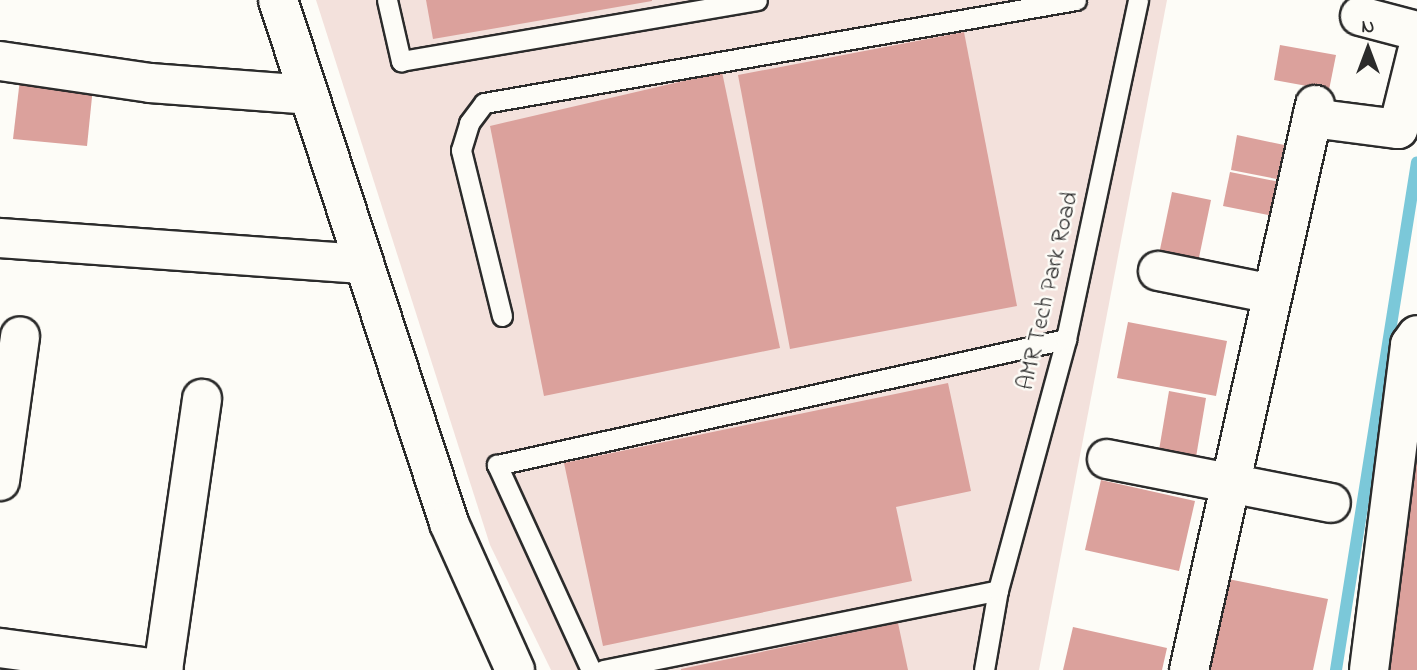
<!DOCTYPE html>
<html>
<head>
<meta charset="utf-8">
<style>
  body { margin:0 }
  #map { position:relative; width:1417px; height:670px; overflow:hidden; background:#fdfcf7; font-family:"Indie Flower",sans-serif }
  div>[style] { position:absolute }
  .built>* { inset:0; background:#f3e1dc }
  .stream>* { height:12px; margin:-6px; padding:0 6px; transform-origin:6px; border-radius:6px; background:#7bc8d9 }
  .building>* { inset:0; background:#dba19c }
  .roads { filter:drop-shadow(2px 0 #2b2b2b) drop-shadow(-2px 0 #2b2b2b) drop-shadow(0 2px #2b2b2b) drop-shadow(0 -2px #2b2b2b) }
  .lane>* { height:19px; margin:-9.5px; padding:0 9.5px; transform-origin:9.5px; border-radius:9.5px; background:#fdfcf7 }
  .street>* { height:38px; margin:-19px; padding:0 19px; transform-origin:19px; border-radius:19px; background:#fdfcf7 }
  .secondary>* { height:38px; margin:-19px; padding:0 19px; transform-origin:19px; border-radius:19px; background:#fdfcf7 }
  span { translate:-50% -50%; white-space:nowrap; text-align:center; line-height:1.15; -webkit-text-stroke:5px #fdfcf7; paint-order:stroke }
  .street-label { font-size:24px; color:#2b2b2b }
  .north { position:absolute; left:1333px; top:14px; width:70px; height:70px; -webkit-text-stroke:5px #fdfcf7; paint-order:stroke; rotate:0deg; font-size:19px; font-weight:700; line-height:28px; text-align:center; color:#2b2b2b }
  .north::after { content:''; display:block; margin:auto; width:24px; height:32px; background:#2b2b2b; clip-path:polygon(50% 0,100% 100%,50% 72%,0 100%) }
</style>
</head>
<body>
<div id="map">
  <div class="built">
    <i style="clip-path:polygon(316px 0,1167px 0,1039px 670px,551px 670px,490px 545px)"></i>
  </div>
  <div class="stream">
    <i style="left:1336px;top:670px;width:514px;rotate:-80.94deg"></i>
  </div>
  <div class="building">
    <i style="clip-path:polygon(426px 0,652px 0,652px 1px,433px 39px)"></i>
    <i style="clip-path:polygon(964px 32px,1017px 306px,790px 349px,738px 75px)"></i>
    <i style="clip-path:polygon(1280px 45px,1336px 55px,1329px 90px,1274px 80px)"></i>
    <i style="clip-path:polygon(722px 72px,780px 348px,544px 396px,490px 126px)"></i>
    <i style="clip-path:polygon(20px 79px,93px 87px,87px 146px,13px 139px)"></i>
    <i style="clip-path:polygon(1237px 135px,1289px 146px,1282px 180px,1231px 170px)"></i>
    <i style="clip-path:polygon(1230px 172px,1280px 182px,1273px 216px,1223px 206px)"></i>
    <i style="clip-path:polygon(1172px 192px,1211px 200px,1197px 267px,1158px 259px)"></i>
    <i style="clip-path:polygon(1128px 322px,1227px 341px,1216px 396px,1117px 378px)"></i>
    <i style="clip-path:polygon(948px 383px,971px 491px,896px 507px,912px 581px,603px 646px,564px 463px)"></i>
    <i style="clip-path:polygon(1417px 385px,1417px 670px,1381px 670px)"></i>
    <i style="clip-path:polygon(1169px 391px,1206px 398px,1195px 463px,1158px 456px)"></i>
    <i style="clip-path:polygon(1101px 480px,1195px 501px,1179px 571px,1085px 550px)"></i>
    <i style="clip-path:polygon(1223px 578px,1328px 599px,1313px 670px,1204px 670px)"></i>
    <i style="clip-path:polygon(898px 623px,908px 670px,681px 670px,681px 669px)"></i>
    <i style="clip-path:polygon(1073px 627px,1167px 648px,1162px 670px,1063px 670px)"></i>
  </div>
  <div class="roads">
    <div class="lane">
      <i style="left:387px;top:0;width:63px;rotate:77.1deg"></i>
      <i style="left:401px;top:61px;width:361px;rotate:-9.7deg"></i>
      <i style="left:502px;top:316px;width:171px;rotate:-103.9deg"></i>
      <i style="left:461px;top:150px;width:28px;rotate:-73deg"></i>
      <i style="left:469px;top:123px;width:25px;rotate:-53deg"></i>
      <i style="left:484px;top:103px;width:601px;rotate:-9.87deg"></i>
      <i style="left:591px;top:670px;width:226px;rotate:-114.6deg"></i>
      <i style="left:497px;top:465px;width:583px;rotate:-12.49deg"></i>
      <i style="left:603px;top:670px;width:403px;rotate:-11.4deg"></i>
      <i style="left:984px;top:670px;width:81px;rotate:-80.1deg"></i>
      <i style="left:998px;top:590px;width:260px;rotate:-74.8deg"></i>
      <i style="left:1066px;top:339px;width:347px;rotate:-78deg"></i>
    </div>
    <div class="street">
      <i style="left:1360px;top:16px;width:59px;rotate:14.7deg"></i>
      <i style="left:0;top:61px;width:152px;rotate:8.3deg"></i>
      <i style="left:150px;top:83px;width:159px;rotate:4.3deg"></i>
      <i style="left:1312px;top:118px;width:87px;rotate:7.3deg"></i>
      <i style="left:1398px;top:129px;width:79px;rotate:-76.1deg"></i>
      <i style="left:0;top:238px;width:365px;rotate:4.1deg"></i>
      <i style="left:1158px;top:271px;width:116px;rotate:11.4deg"></i>
      <i style="left:1107px;top:459px;width:228px;rotate:11.1deg"></i>
      <i style="left:0;top:481px;width:146px;rotate:-82.1deg"></i>
      <i style="left:0;top:648px;width:165px;rotate:7.6deg"></i>
      <i style="left:163px;top:670px;width:274px;rotate:-81.8deg"></i>
      <i style="left:1189px;top:670px;width:579px;rotate:-77.43deg"></i>
      <i style="left:1369px;top:670px;width:328px;rotate:-82.8deg"></i>
      <i style="left:1410px;top:345px;width:12px;rotate:-55deg"></i>
    </div>
    <div class="secondary">
      <i style="left:278px;top:0;width:550px;rotate:71.89deg"></i>
      <i style="left:449px;top:523px;width:161px;rotate:65.8deg"></i>
    </div>
  </div>
  <div class="street-label">
    <span style="left:1049px;top:291px;rotate:-77deg">AMR Tech Park Road</span>
  </div>
  <div class="north">N</div>
</div>
</body>
</html>
